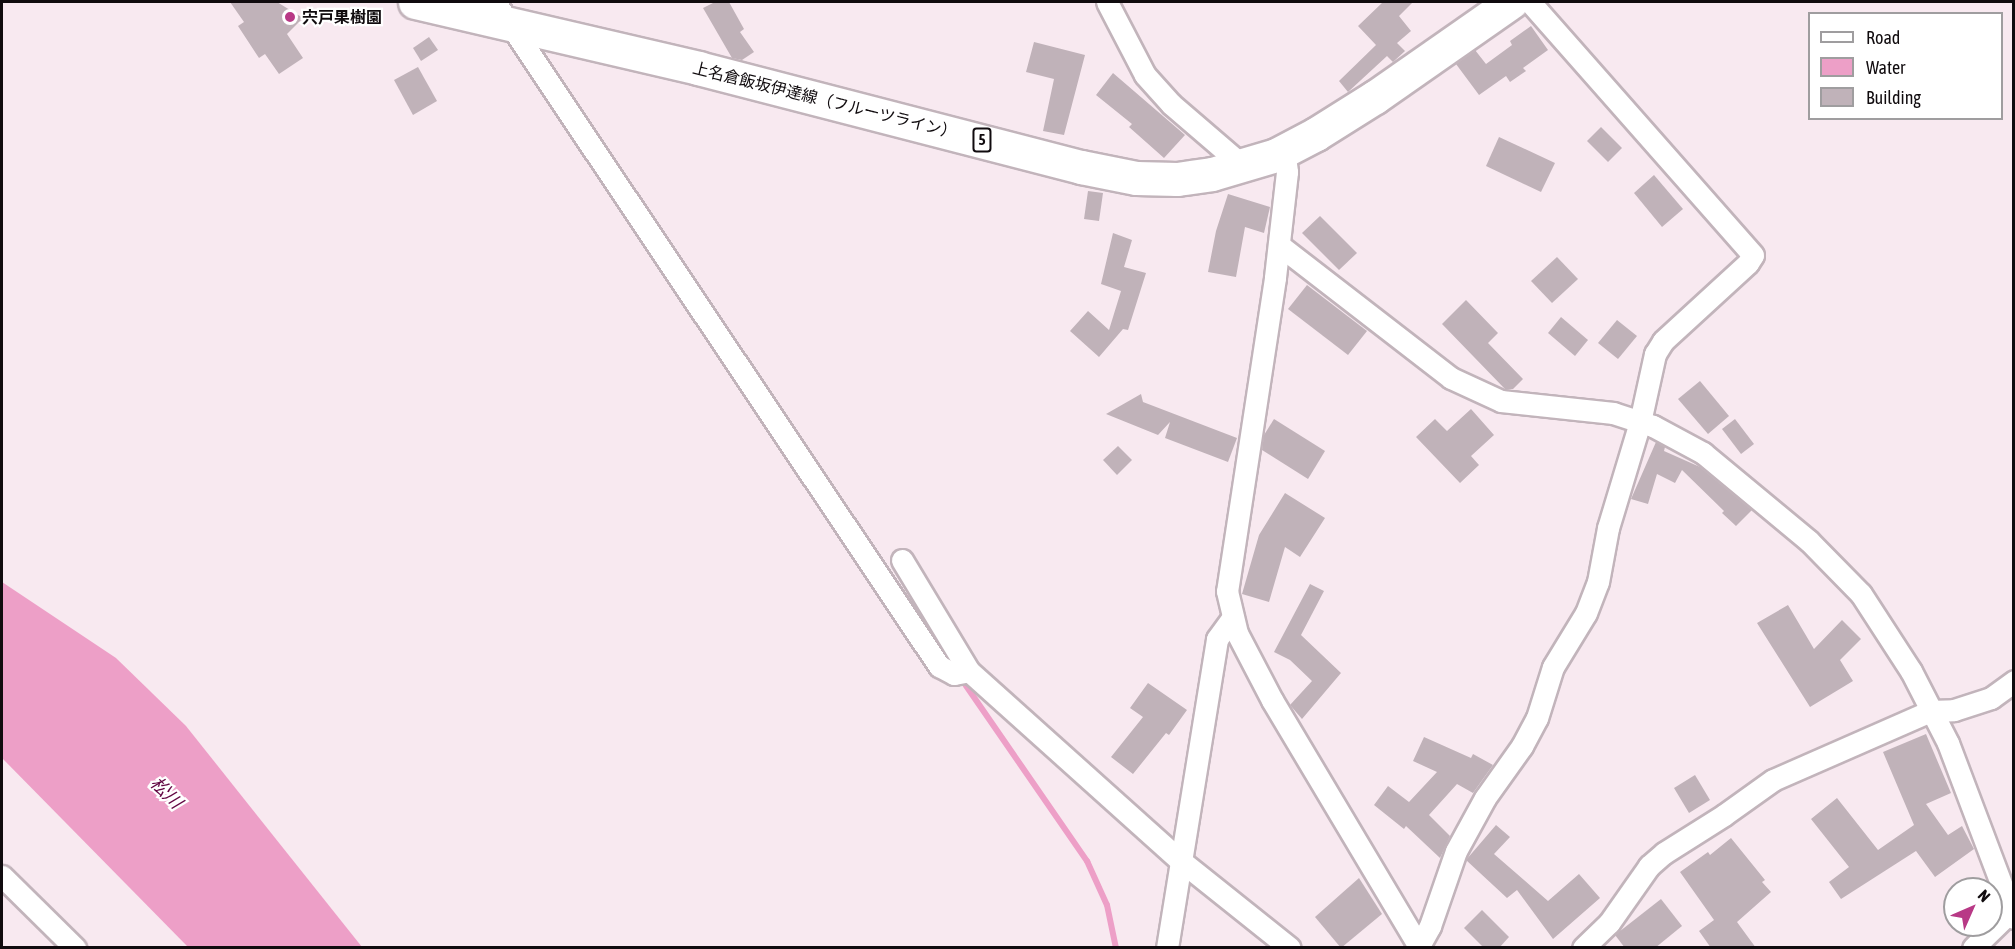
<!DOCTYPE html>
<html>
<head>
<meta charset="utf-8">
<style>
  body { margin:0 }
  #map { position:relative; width:2015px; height:949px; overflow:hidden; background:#f8e9f0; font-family:"Asap Condensed","Noto Sans JP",sans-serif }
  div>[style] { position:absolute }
  .water>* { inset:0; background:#ed9fc7 }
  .stream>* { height:6px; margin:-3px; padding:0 3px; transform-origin:3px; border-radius:3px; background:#ed9fc7 }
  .building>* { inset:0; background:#c0b2b9 }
  .roads { filter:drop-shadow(2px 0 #c2b4bb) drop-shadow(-2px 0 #c2b4bb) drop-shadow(0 2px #c2b4bb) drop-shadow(0 -2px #c2b4bb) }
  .street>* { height:21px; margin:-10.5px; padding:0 10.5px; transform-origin:10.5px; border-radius:10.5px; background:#fff }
  .primary>* { height:33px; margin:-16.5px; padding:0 16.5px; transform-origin:16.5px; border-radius:16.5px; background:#fff }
  .dots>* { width:16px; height:16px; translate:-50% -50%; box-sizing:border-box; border:3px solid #fff; border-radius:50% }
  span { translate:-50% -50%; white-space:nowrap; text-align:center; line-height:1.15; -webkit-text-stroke:4.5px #fff; paint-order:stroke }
  .shield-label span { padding:2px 4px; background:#fff; border:2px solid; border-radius:4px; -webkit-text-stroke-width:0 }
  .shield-label { font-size:15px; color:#100b0e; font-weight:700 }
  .poi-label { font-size:16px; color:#100b0e; font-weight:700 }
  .left { translate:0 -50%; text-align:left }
  .street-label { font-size:16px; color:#100b0e }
  .water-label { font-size:18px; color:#620542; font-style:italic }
  .frame { position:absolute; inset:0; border:3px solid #100b0e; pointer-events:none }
  .legend { position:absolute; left:1808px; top:12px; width:195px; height:108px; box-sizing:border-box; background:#fff; border:2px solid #9f9d9f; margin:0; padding:8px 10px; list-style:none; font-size:18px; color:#100b0e }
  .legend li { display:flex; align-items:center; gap:12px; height:30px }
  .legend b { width:30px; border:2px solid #9f9d9f }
  .north { position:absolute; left:1943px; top:877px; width:60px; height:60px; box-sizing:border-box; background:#fff; border:2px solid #9f9d9f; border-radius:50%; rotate:45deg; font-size:16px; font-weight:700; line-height:24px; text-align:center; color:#100b0e }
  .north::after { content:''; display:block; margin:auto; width:21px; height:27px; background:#b83986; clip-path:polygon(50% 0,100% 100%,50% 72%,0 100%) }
</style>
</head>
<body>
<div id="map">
  <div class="water">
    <i style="clip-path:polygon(2px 582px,116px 658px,186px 726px,362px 947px,188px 947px,2px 758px)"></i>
  </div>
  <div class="stream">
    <i style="left:904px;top:595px;width:83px;rotate:55.7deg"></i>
    <i style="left:960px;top:677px;width:224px;rotate:55.4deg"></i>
    <i style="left:1087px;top:861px;width:48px;rotate:65.6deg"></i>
    <i style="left:1107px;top:905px;width:44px;rotate:78.2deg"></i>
  </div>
  <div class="building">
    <i style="clip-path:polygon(230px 2px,277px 2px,303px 18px,287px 34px,303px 58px,279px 74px,265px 54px,259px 58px,238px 26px,244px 22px)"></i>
    <i style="clip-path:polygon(715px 2px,729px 2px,744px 29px,740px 32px,754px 52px,742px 60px,732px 58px,703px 8px)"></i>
    <i style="clip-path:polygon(1383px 2px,1413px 2px,1399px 16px,1411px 31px,1397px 43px,1405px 51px,1393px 62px,1387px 56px,1348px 92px,1339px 81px,1376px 45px,1358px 26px)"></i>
    <i style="clip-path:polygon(1531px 26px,1548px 50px,1523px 68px,1526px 71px,1510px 82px,1506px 76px,1479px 95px,1456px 64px,1475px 50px,1486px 64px,1512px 45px,1510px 41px)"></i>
    <i style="clip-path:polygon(429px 37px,438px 50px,421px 61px,413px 48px)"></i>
    <i style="clip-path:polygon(1034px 42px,1085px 55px,1064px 135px,1043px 131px,1054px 79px,1026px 72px)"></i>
    <i style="clip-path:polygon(418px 67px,437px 101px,413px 115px,394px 80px)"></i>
    <i style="clip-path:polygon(1113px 73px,1185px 135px,1164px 158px,1129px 127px,1132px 124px,1096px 95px)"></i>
    <i style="clip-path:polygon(1601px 127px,1622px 148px,1608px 162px,1587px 141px)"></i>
    <i style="clip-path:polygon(1499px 137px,1555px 163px,1541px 192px,1486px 166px)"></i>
    <i style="clip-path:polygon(1654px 175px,1683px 209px,1662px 227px,1634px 193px)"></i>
    <i style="clip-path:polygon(1088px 191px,1103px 193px,1099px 221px,1084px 219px)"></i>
    <i style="clip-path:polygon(1228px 194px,1270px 207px,1264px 233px,1245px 227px,1236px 277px,1208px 272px,1216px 231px)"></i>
    <i style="clip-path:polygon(1320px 216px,1357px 253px,1339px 270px,1302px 233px)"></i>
    <i style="clip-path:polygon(1113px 233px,1132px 240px,1124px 267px,1146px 273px,1128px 330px,1123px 329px,1099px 357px,1070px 331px,1088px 311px,1109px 330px,1121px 291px,1101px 284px)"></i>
    <i style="clip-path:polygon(1557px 257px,1578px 279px,1552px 303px,1531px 281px)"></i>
    <i style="clip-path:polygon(1307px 285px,1367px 331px,1348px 355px,1288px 309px)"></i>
    <i style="clip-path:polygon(1466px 300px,1498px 333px,1488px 343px,1523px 379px,1513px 389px,1505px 389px,1442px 324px)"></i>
    <i style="clip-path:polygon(1561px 317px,1588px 340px,1575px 356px,1548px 333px)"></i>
    <i style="clip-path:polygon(1617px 320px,1637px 336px,1618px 359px,1598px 343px)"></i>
    <i style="clip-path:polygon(1700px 381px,1729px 416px,1708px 434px,1678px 399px)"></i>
    <i style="clip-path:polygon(1141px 394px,1143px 402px,1237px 438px,1228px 462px,1165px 438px,1170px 422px,1158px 435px,1106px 414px)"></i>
    <i style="clip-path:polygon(1471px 409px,1494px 435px,1471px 456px,1479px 465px,1460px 483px,1416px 437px,1435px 419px,1447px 431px)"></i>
    <i style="clip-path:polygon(1274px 419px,1325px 451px,1308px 479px,1262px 450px,1264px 435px)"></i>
    <i style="clip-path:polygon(1735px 419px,1754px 444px,1741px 454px,1722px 429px)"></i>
    <i style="clip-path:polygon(1656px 442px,1665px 447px,1664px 451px,1700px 467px,1752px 510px,1736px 526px,1722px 513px,1724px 511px,1682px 470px,1675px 483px,1657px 474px,1648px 504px,1631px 499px)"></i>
    <i style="clip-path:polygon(1118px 446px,1132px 460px,1117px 475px,1103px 460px)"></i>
    <i style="clip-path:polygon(1285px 493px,1325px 518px,1300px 557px,1285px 547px,1269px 602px,1242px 594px,1259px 535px)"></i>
    <i style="clip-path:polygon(1310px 584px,1324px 591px,1301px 635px,1341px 673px,1302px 719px,1290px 705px,1312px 681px,1290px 660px,1274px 652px)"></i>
    <i style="clip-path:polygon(1788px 605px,1814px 649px,1842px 620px,1861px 639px,1840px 660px,1853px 681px,1810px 707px,1757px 623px)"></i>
    <i style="clip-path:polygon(1148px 683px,1187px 710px,1169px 735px,1166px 733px,1133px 774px,1111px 757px,1143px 717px,1130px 708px)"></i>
    <i style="clip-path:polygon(1926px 734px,1951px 793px,1926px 804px,1948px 835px,1962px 826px,1974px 849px,1935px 877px,1916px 851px,1841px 899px,1829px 882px,1849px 867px,1811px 819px,1837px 798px,1878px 850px,1914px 825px,1883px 752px)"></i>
    <i style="clip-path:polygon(1424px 737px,1471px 758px,1473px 754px,1493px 765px,1473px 793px,1457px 784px,1429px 815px,1450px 836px,1440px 858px,1406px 826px,1404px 829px,1374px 805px,1388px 786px,1409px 802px,1437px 772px,1413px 761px)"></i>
    <i style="clip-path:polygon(1695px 775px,1710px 800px,1689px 813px,1674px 788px)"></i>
    <i style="clip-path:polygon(1496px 825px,1510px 837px,1494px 854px,1548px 901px,1579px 874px,1600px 898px,1553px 939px,1517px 890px,1507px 898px,1466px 860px)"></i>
    <i style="clip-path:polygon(1731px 838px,1765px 880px,1762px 882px,1771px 892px,1737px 922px,1756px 948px,1711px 948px,1699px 931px,1714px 920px,1680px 872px,1708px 852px,1710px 855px)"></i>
    <i style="clip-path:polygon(1359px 878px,1382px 914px,1341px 948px,1315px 917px)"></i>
    <i style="clip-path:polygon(1661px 899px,1682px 926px,1655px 948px,1625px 948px,1615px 935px)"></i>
    <i style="clip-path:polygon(1482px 910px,1509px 937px,1499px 948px,1484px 948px,1464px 928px)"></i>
  </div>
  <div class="roads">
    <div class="street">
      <i style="left:495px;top:2px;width:799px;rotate:56.23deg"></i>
      <i style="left:939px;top:666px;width:17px;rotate:28deg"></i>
      <i style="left:954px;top:674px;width:15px;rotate:-11deg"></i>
      <i style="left:1107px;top:2px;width:82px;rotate:62.5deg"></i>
      <i style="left:1145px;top:75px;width:39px;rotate:48deg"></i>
      <i style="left:1171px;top:104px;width:94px;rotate:40.7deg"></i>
      <i style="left:1284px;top:150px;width:22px;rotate:82deg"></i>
      <i style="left:1287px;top:172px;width:107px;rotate:96.5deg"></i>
      <i style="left:1275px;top:278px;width:317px;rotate:98.7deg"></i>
      <i style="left:1227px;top:591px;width:43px;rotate:76.6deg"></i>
      <i style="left:1237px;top:633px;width:76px;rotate:62.4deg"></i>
      <i style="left:1272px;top:700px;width:289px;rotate:59.2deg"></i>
      <i style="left:1279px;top:245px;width:217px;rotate:37.7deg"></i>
      <i style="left:1451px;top:378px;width:55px;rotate:24.7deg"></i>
      <i style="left:1501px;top:401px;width:113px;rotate:6.1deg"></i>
      <i style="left:1613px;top:413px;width:42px;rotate:18deg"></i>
      <i style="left:1653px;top:426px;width:57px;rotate:28.4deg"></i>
      <i style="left:1703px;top:453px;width:138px;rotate:39.7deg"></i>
      <i style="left:1809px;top:541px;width:74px;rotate:45.5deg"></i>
      <i style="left:1861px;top:594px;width:92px;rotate:57deg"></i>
      <i style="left:1911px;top:671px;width:81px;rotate:62.8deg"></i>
      <i style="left:1948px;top:743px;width:187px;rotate:69.3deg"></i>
      <i style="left:902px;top:560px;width:130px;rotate:58.9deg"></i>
      <i style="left:969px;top:671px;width:285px;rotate:41.9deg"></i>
      <i style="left:1181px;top:861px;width:139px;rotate:38.6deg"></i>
      <i style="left:2px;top:876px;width:103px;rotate:44.6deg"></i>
      <i style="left:1419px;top:946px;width:23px;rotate:-61deg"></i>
      <i style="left:1430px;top:926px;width:79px;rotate:-70.9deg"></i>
      <i style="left:1456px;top:851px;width:60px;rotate:-61.3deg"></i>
      <i style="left:1485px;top:798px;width:64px;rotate:-54.6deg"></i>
      <i style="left:1522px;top:746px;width:32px;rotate:-62deg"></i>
      <i style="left:1537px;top:718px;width:53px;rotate:-72.6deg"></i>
      <i style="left:1553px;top:667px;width:63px;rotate:-58.6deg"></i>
      <i style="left:1586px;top:613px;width:33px;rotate:-69deg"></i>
      <i style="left:1598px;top:582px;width:55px;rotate:-79.5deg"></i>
      <i style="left:1608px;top:528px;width:111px;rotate:-73.2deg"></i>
      <i style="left:1640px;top:422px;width:70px;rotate:-77.6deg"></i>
      <i style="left:1655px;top:354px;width:15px;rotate:-58deg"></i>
      <i style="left:1663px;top:341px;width:115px;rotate:-42.5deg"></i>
      <i style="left:1748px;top:263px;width:9px;rotate:-58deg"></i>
      <i style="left:1753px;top:255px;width:337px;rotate:-131.4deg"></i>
      <i style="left:1167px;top:948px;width:313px;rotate:-80.8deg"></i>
      <i style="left:1217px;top:639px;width:27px;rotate:-54deg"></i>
      <i style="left:1583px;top:948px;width:36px;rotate:-44deg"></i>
      <i style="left:1609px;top:923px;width:70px;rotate:-54.9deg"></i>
      <i style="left:1649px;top:866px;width:20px;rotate:-41deg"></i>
      <i style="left:1664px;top:853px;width:71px;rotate:-32.3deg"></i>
      <i style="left:1724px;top:815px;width:60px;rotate:-35.5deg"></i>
      <i style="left:1773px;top:780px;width:171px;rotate:-23.7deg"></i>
      <i style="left:1930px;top:711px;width:24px;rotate:-2deg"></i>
      <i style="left:1954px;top:710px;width:39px;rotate:-18deg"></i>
      <i style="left:1991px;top:698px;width:29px;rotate:-36deg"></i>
      <i style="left:1973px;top:948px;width:52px;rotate:-44.2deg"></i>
    </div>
    <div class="primary">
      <i style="left:415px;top:2px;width:291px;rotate:13.1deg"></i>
      <i style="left:698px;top:68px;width:396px;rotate:14.5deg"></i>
      <i style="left:1081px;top:167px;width:56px;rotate:11.3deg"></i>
      <i style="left:1136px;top:178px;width:41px;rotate:1.4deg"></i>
      <i style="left:1177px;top:179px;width:35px;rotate:-8deg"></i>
      <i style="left:1212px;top:174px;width:67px;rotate:-16.5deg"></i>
      <i style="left:1276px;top:155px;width:45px;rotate:-27.7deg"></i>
      <i style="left:1316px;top:134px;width:70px;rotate:-32.1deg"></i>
      <i style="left:1375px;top:97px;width:166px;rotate:-34.9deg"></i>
    </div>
  </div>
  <div class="dots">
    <i style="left:290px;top:17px;background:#b83986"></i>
  </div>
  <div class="shield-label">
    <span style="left:982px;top:140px">5</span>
  </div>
  <div class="poi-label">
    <span class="left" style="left:302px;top:17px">宍戸果樹園</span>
  </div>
  <div class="street-label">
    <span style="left:825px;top:100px;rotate:14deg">上名倉飯坂伊達線（フルーツライン）</span>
  </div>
  <div class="water-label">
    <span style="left:166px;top:793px;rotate:45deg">松川</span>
  </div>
  <div class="frame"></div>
  <ul class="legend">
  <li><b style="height:8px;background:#fff"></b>Road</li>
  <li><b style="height:16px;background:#ed9fc7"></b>Water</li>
  <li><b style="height:16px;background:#c0b2b9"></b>Building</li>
  </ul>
  <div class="north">N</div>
</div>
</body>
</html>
